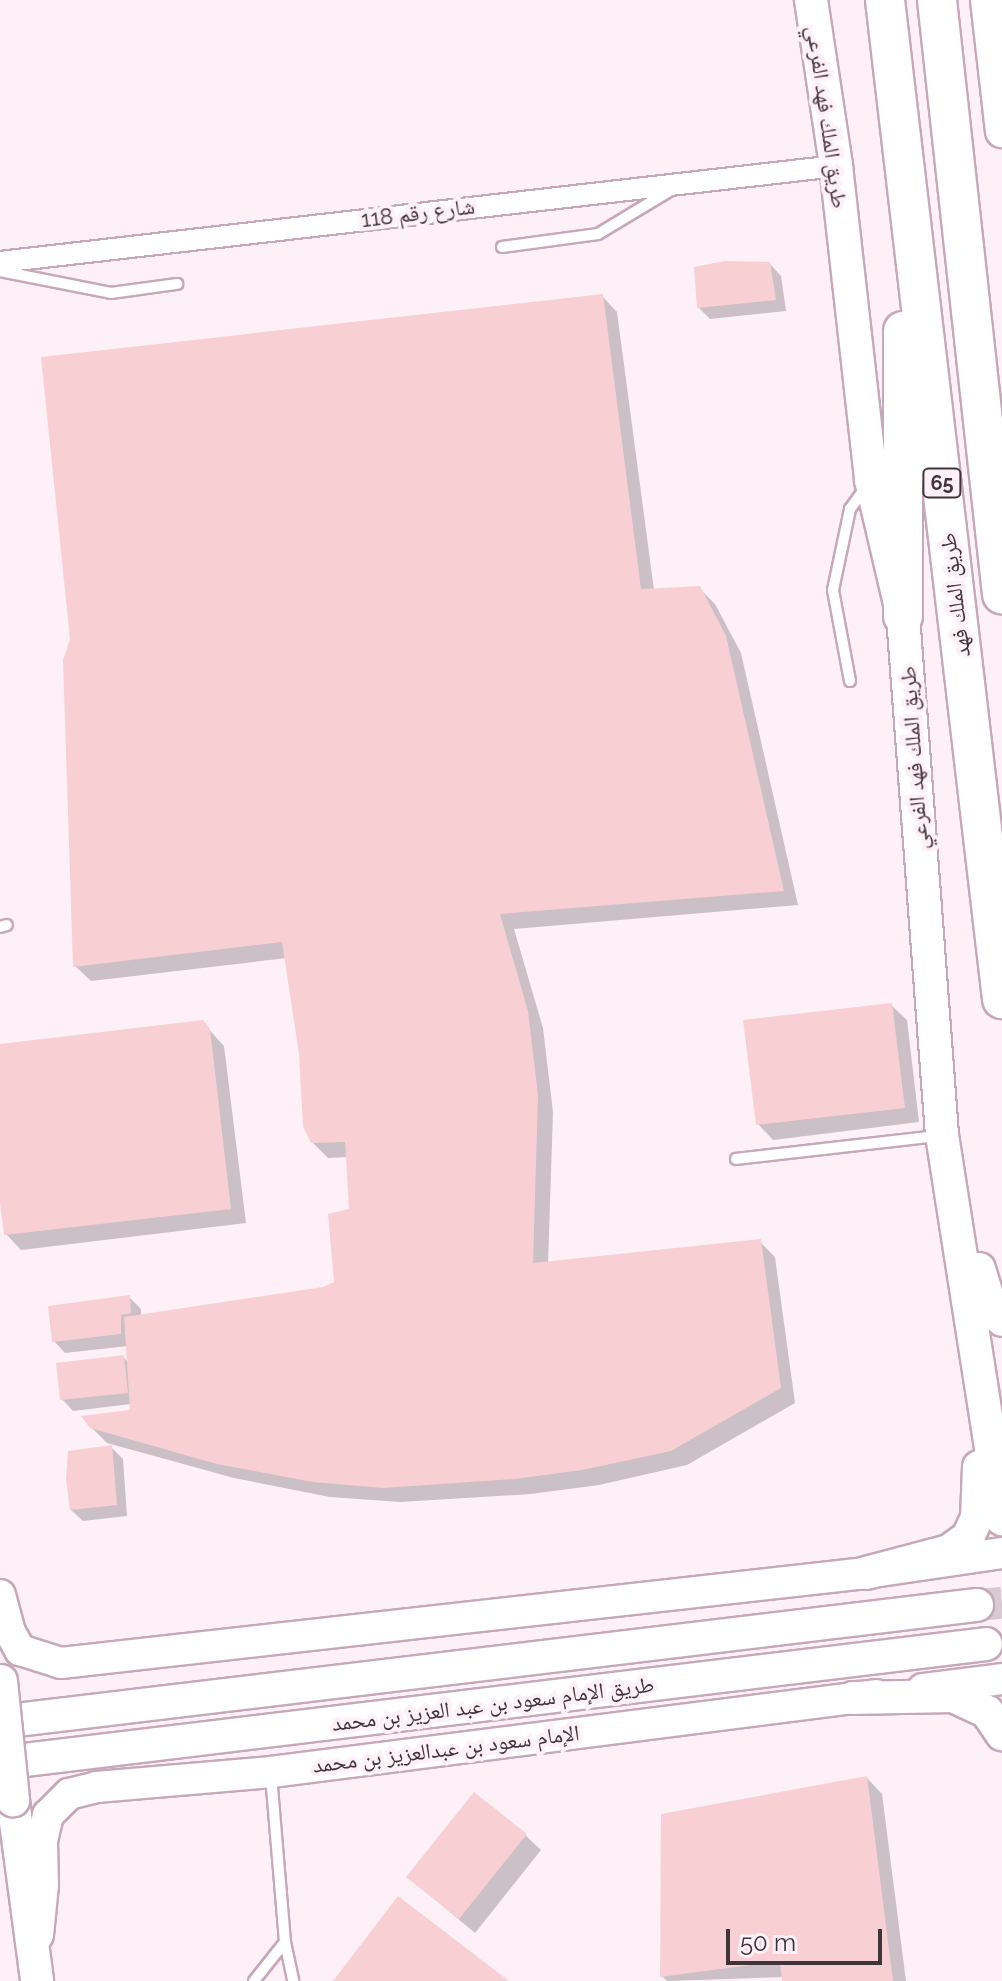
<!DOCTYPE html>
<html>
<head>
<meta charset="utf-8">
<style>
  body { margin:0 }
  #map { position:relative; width:1002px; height:1981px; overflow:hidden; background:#fdf0f7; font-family:Raleway,"Noto Naskh Arabic",sans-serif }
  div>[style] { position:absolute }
  .shadow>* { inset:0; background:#0003 }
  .building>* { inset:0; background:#f8d0d3 }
  .primary-tunnel>* { height:32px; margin-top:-16px; transform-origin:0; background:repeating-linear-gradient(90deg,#d7cad1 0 32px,transparent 0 48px) }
  .roads { filter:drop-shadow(2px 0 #c6a8ba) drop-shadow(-2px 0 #c6a8ba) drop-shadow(0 2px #c6a8ba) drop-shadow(0 -2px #c6a8ba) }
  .lane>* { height:10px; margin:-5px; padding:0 5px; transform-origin:5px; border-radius:5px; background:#fff }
  .street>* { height:20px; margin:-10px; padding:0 10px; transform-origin:10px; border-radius:10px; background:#fff }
  .secondary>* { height:30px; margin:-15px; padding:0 15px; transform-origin:15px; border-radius:15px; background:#fff }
  .primary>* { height:32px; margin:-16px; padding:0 16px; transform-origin:16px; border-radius:16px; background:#fff }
  .highway>* { height:38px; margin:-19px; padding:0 19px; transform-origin:19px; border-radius:19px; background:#fff }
  .bridges { filter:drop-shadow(2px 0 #c6a8ba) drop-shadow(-2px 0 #c6a8ba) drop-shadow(0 2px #c6a8ba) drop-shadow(0 -2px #c6a8ba) }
  .primary-bridge>* { height:32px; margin:-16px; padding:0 16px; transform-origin:16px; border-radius:16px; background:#fff }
  span { translate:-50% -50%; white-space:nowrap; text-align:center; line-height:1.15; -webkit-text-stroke:8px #fdf0f7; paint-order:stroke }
  .shield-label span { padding:2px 6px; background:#fdf0f7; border:2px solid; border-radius:6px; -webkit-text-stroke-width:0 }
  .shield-label { font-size:20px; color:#40343b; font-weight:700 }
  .street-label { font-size:22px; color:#40343b }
  .scale { position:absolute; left:726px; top:1929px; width:156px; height:36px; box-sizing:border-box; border:4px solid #40343b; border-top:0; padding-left:10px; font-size:24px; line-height:28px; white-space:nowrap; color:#40343b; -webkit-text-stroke:6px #fdf0f7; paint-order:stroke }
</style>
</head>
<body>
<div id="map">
  <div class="shadow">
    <i style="clip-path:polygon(770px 264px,781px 276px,786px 311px,710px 319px,699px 308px)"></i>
    <i style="clip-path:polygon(602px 296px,617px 312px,654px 590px,699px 588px,715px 604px,741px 653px,798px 905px,514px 929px,543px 1028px,553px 1112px,548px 1264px,760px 1242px,775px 1257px,795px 1403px,687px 1465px,599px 1485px,531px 1494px,400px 1502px,330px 1497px,234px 1478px,107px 1443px,91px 1427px,132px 1412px,131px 1404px,73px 1411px,62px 1399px,123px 1357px,129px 1363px,128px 1346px,65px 1353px,54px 1341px,129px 1297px,141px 1309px,141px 1317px,324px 1289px,336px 1283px,351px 1210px,348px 1157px,328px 1158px,312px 1142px,287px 958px,91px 981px,75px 966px)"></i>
    <i style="clip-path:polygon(891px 1005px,907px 1020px,919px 1122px,773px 1140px,758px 1124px)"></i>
    <i style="clip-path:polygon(202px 1022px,224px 1046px,246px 1223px,21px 1250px,6px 1234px,0 1186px,0 1046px)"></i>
    <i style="clip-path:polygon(111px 1447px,123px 1459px,127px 1516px,83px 1521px,71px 1510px)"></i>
    <i style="clip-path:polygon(867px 1778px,882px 1794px,906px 1981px,784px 1981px,783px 1977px,667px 1981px,662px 1976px)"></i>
    <i style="clip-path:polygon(525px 1835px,541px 1850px,475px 1933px,408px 1877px)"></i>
  </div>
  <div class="building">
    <i style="clip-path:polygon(725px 261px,770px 262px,776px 300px,697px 308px,694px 267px)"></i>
    <i style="clip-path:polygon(603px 294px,641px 589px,700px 586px,726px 636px,784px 891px,500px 914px,528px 1011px,538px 1095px,533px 1263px,761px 1239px,781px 1388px,671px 1451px,582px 1470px,515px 1479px,383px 1488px,313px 1482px,217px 1464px,90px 1428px,81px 1416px,130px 1410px,124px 1317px,323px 1287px,334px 1282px,328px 1214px,349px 1209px,345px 1142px,311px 1143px,303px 1127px,299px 1054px,282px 942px,73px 967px,63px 660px,70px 639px,41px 357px)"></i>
    <i style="clip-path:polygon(892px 1003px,905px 1108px,756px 1125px,743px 1020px)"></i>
    <i style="clip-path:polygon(203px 1020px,210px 1029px,231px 1209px,4px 1235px,0 1203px,0 1044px)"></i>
    <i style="clip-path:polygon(130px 1295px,131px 1313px,121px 1315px,121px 1334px,52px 1342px,48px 1306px)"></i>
    <i style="clip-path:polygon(124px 1355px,128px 1393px,60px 1400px,56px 1363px)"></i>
    <i style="clip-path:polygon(112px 1445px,117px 1505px,70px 1510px,66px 1479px,68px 1451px)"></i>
    <i style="clip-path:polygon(867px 1776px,893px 1981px,782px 1981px,780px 1961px,660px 1977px,661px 1814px)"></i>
    <i style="clip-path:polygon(474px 1792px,527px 1834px,459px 1919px,406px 1877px)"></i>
    <i style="clip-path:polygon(398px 1896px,509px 1981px,333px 1981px)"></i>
  </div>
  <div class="primary-tunnel">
    <i style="left:977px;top:1605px;width:25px;rotate:-5deg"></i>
  </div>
  <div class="roads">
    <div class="lane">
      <i style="left:502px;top:247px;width:97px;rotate:-7.7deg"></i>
      <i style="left:598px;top:234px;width:85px;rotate:-31.1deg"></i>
      <i style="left:0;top:271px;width:113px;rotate:11.2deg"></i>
      <i style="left:111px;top:293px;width:67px;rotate:-7.8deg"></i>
      <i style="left:850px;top:681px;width:93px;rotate:-100.6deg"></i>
      <i style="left:833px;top:590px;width:83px;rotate:-78.1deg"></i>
      <i style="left:850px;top:509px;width:26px;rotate:-54deg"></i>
      <i style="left:0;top:927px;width:7px;rotate:-16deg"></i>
      <i style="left:736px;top:1159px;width:202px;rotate:-6.5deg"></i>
      <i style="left:285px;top:1942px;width:40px;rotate:78deg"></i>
      <i style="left:254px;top:1981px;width:50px;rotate:-51.5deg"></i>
      <i style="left:285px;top:1942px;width:169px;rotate:-94.8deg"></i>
    </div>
    <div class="street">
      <i style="left:0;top:262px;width:841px;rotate:-6.55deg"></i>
    </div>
    <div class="secondary">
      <i style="left:0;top:1595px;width:38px;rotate:75deg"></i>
      <i style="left:10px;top:1632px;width:21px;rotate:61deg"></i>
      <i style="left:20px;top:1650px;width:43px;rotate:17.6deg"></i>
      <i style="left:61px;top:1663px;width:810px;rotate:-6.38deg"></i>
      <i style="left:866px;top:1573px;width:137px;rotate:-8.4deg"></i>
      <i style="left:923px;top:1689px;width:80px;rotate:-7.2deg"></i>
      <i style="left:38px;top:1935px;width:50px;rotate:-84.3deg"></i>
      <i style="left:43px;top:1885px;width:44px;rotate:-91.3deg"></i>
      <i style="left:42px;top:1841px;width:27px;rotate:-77deg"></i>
      <i style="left:48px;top:1815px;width:30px;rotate:-45deg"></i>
      <i style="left:69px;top:1794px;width:29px;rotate:-14deg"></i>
      <i style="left:97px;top:1787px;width:175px;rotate:-4.9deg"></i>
      <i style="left:271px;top:1772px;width:610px;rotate:-7.25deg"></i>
    </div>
    <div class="primary">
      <i style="left:811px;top:0;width:168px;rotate:81.4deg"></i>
      <i style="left:836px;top:166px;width:316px;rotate:83.6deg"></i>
      <i style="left:871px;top:480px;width:140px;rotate:76.8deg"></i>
      <i style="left:903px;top:616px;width:520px;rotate:85.7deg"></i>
      <i style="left:942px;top:1135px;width:389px;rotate:81.1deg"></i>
      <i style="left:987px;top:0;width:132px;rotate:83.5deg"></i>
      <i style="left:979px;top:1269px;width:41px;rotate:72.9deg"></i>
      <i style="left:991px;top:1308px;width:16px;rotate:47deg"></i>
      <i style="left:866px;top:1573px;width:86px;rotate:-14.8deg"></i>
      <i style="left:949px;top:1551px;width:24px;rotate:-36deg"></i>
      <i style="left:968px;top:1537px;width:21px;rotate:-65deg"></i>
      <i style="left:977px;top:1518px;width:51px;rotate:-87.8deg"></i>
      <i style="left:853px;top:1698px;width:100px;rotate:-1.1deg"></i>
      <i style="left:953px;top:1696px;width:38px;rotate:25deg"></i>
      <i style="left:987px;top:1712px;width:27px;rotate:56deg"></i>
      <i style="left:0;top:1722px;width:984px;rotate:-6.83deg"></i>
      <i style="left:0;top:1763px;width:993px;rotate:-6.88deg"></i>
      <i style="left:13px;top:1800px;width:183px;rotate:82.4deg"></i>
    </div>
    <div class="highway">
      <i style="left:885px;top:0;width:1006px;rotate:83.32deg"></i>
      <i style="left:937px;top:0;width:598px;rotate:83.76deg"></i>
      <i style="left:903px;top:331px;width:285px;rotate:90deg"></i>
    </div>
  </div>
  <div class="bridges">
    <div class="primary-bridge">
      <i style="left:1px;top:1681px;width:120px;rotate:84.2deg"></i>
    </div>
  </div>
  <div class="shield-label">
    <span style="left:942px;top:483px">65</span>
  </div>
  <div class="street-label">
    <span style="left:827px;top:117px;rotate:82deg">طريق الملك فهد الفرعي</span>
    <span style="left:418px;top:213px;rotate:-7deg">شارع رقم 118</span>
    <span style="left:955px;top:595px;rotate:-97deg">طريق الملك فهد</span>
    <span style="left:914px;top:758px;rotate:-94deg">طريق الملك فهد الفرعي</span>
    <span style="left:493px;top:1704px;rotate:-7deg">طريق الإمام سعود بن عبد العزيز بن محمد</span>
    <span style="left:446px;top:1749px;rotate:-7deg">الإمام سعود بن عبدالعزيز بن محمد</span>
  </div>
  <div class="scale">50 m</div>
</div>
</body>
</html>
